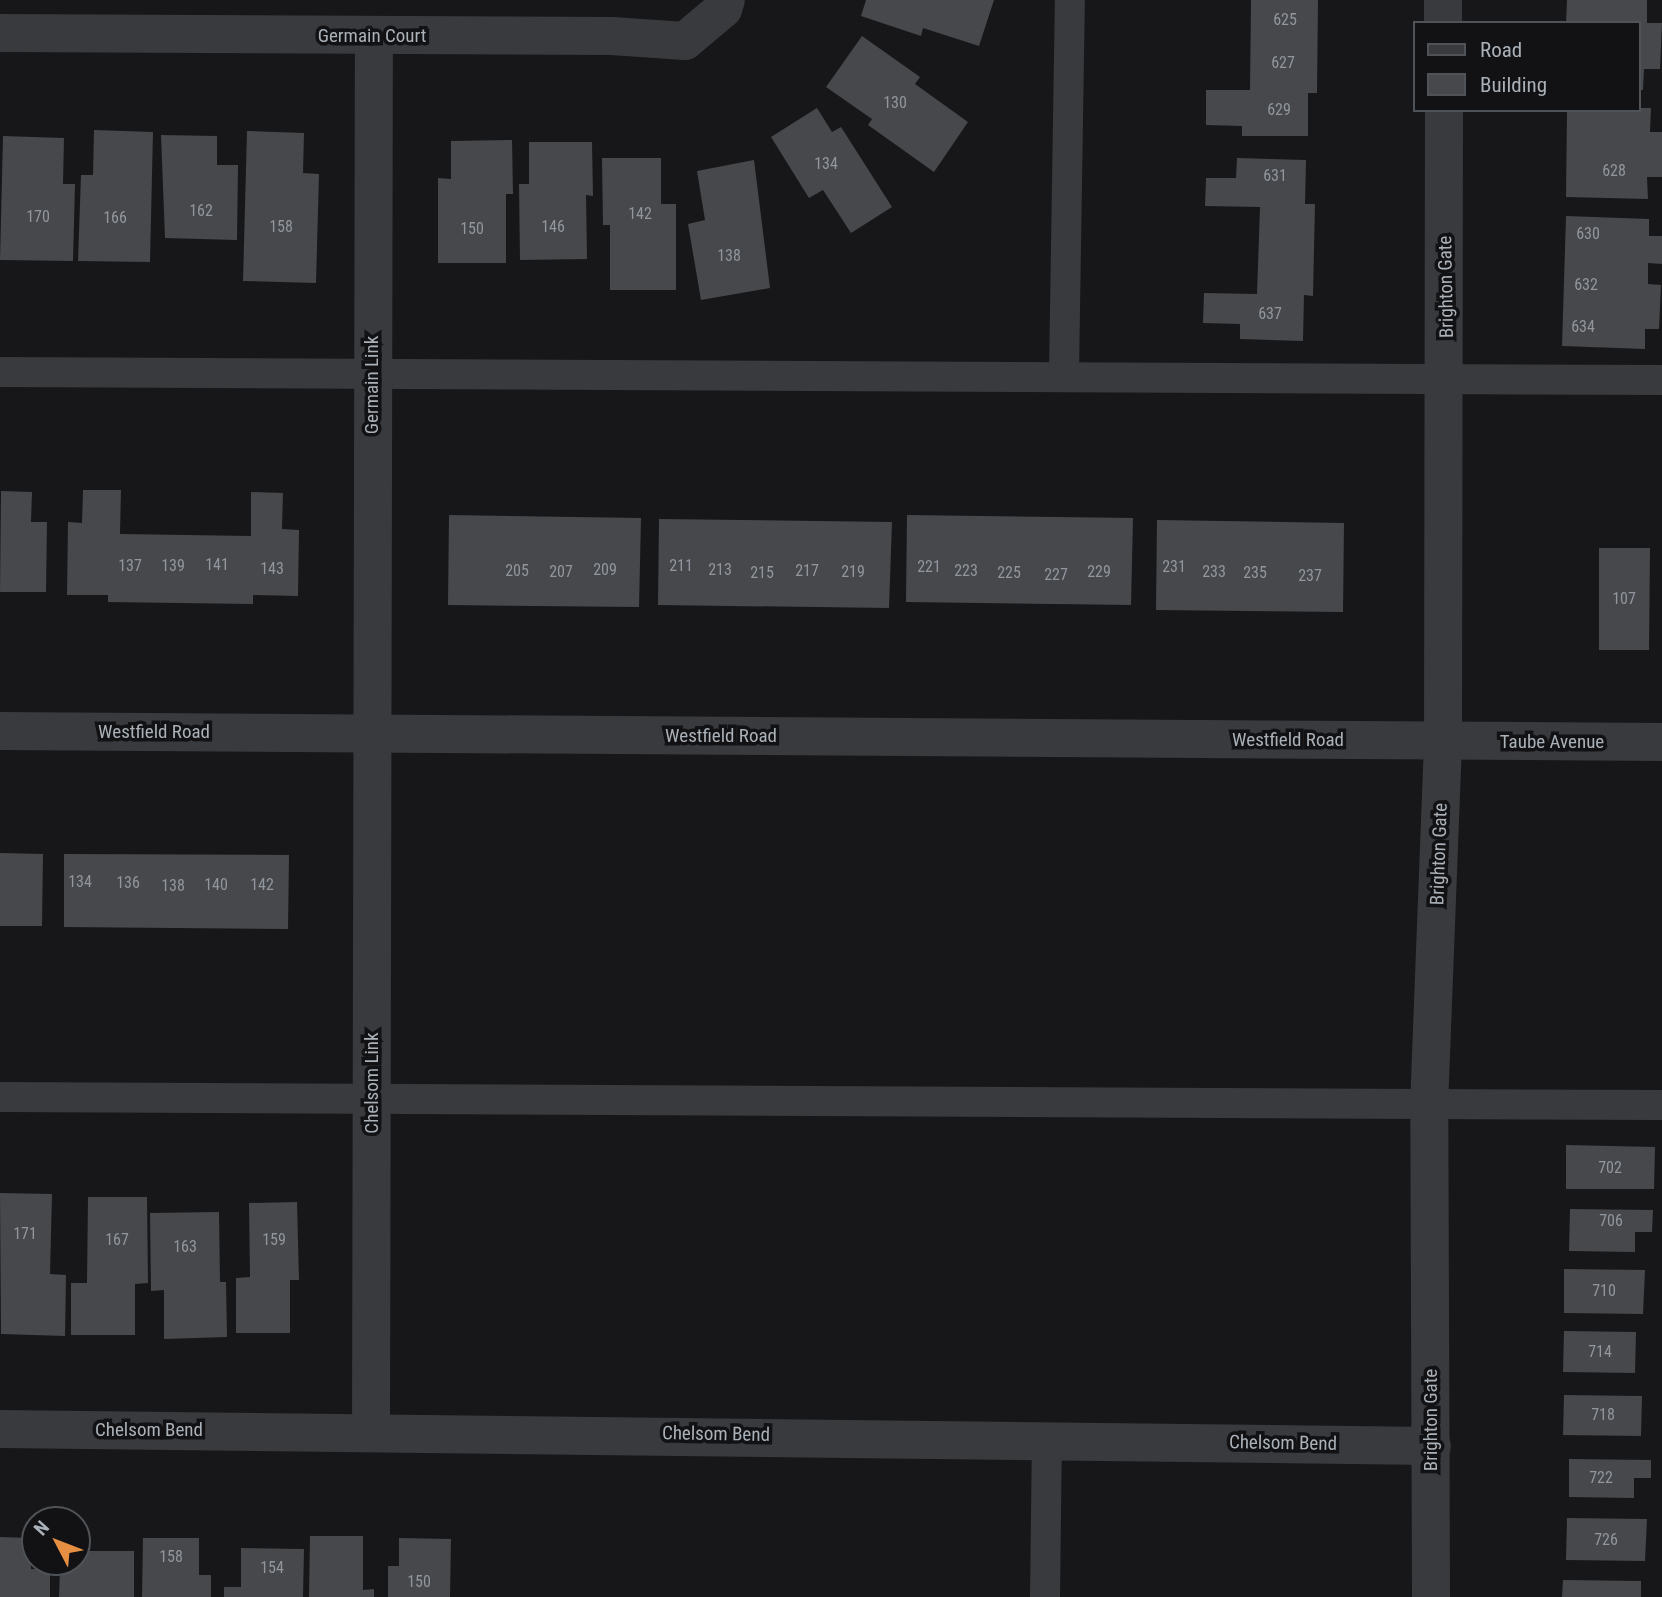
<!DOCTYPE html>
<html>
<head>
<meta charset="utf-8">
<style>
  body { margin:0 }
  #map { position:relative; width:1662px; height:1597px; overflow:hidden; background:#171719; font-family:"Roboto Condensed",sans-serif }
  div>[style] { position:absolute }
  .building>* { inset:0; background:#46484c }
  .service>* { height:30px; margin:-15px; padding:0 15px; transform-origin:15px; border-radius:15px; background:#383a3d }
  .minor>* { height:38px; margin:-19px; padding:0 19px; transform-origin:19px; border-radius:19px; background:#383a3d }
  .tertiary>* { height:38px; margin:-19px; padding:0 19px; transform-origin:19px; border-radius:19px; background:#383a3d }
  span { translate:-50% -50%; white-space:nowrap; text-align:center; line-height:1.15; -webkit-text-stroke:7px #121214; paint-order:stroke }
  .number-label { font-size:16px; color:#91979d }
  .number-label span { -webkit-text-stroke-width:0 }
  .street-label { font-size:19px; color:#aab1b8 }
  .legend { position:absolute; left:1413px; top:21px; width:228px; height:91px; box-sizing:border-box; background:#121214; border:2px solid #4f5256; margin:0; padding:9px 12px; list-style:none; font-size:21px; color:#aab1b8 }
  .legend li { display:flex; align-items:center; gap:14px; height:35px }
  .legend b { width:35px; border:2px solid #4f5256 }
  .north { position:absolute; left:21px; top:1506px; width:70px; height:70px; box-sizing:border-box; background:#121214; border:2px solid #4f5256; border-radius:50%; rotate:312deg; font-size:19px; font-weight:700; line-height:28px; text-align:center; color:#aab1b8 }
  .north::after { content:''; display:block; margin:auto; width:24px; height:32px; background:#e68f42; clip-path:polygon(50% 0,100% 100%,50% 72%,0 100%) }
</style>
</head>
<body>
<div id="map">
  <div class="building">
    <i style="clip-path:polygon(866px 0,994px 0,979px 46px,923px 28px,921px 36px,861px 16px)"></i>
    <i style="clip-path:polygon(1251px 0,1318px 0,1317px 93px,1308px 93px,1308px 136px,1242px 136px,1242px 126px,1206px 125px,1206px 90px,1250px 90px)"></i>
    <i style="clip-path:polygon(1567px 0,1647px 0,1647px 23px,1662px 23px,1660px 69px,1644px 69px,1643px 90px,1639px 90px,1639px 23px,1566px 23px)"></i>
    <i style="clip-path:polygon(862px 36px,920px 77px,915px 84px,968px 122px,934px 172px,868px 125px,872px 119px,826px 87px)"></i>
    <i style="clip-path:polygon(817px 108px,832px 132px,841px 127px,892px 207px,851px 233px,823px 190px,809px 198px,771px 137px)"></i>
    <i style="clip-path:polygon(1639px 108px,1651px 108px,1650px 132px,1662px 132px,1662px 177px,1647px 177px,1648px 199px,1566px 197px,1567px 110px)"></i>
    <i style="clip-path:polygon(94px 130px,153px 132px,150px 262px,78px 261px,81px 175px,93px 175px)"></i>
    <i style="clip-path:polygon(247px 131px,304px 133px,303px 173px,319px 174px,316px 283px,243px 281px)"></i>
    <i style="clip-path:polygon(161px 135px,217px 136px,217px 165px,238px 165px,237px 240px,165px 238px)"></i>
    <i style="clip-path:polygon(3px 136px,64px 138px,63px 184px,75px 184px,73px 261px,0 260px)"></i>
    <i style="clip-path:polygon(512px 140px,513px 194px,506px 194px,506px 263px,438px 263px,438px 178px,451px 179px,451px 141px)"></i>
    <i style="clip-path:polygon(529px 142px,592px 142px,593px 196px,586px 195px,587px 259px,520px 260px,519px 184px,529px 184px)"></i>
    <i style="clip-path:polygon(602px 158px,661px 158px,661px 204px,676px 204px,676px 290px,610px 290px,610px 225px,603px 225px)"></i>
    <i style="clip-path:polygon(1237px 158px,1306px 160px,1305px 204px,1315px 204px,1313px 296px,1304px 295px,1303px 341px,1240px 339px,1240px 324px,1203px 323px,1204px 293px,1257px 294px,1260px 207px,1205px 206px,1206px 178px,1236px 178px)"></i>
    <i style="clip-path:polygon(754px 160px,770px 288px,701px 300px,688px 224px,705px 220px,697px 171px)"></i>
    <i style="clip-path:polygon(1566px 216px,1649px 219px,1649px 236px,1662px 236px,1662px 264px,1648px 263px,1648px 284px,1661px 285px,1659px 329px,1645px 329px,1645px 349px,1562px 346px)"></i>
    <i style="clip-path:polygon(83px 490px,121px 490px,120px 534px,251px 536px,251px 492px,283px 493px,282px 529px,299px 530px,298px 596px,253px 595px,253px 604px,108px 602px,108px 595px,67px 595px,68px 522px,82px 523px)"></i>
    <i style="clip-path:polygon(1px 491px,32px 492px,31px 522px,47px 522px,46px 592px,0 592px)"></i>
    <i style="clip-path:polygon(449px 515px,641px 518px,639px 607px,448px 605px)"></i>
    <i style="clip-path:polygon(907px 515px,1133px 518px,1131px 605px,906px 602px)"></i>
    <i style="clip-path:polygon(659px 519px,892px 522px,889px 608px,658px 605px)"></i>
    <i style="clip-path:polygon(1157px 520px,1344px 523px,1343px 612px,1156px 610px)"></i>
    <i style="clip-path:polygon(1599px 548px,1650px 548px,1649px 650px,1599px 650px)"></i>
    <i style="clip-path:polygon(0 853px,43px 854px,42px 926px,0 926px)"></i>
    <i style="clip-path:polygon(64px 854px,289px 855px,288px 929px,64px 927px)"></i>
    <i style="clip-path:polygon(1566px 1145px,1655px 1147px,1654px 1189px,1566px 1189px)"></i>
    <i style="clip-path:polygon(0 1193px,52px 1194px,50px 1274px,66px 1275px,65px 1336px,1px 1334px)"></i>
    <i style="clip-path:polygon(88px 1197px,147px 1197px,148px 1283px,135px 1284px,135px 1335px,71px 1335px,71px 1283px,87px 1283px)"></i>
    <i style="clip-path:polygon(297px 1202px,299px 1280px,290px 1280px,290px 1333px,236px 1333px,236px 1278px,250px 1277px,249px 1203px)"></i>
    <i style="clip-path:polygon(1570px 1209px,1653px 1210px,1652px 1232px,1635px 1232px,1635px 1252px,1569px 1251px)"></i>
    <i style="clip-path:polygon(219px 1212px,220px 1282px,226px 1282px,227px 1337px,164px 1339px,164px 1290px,151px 1291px,150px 1213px)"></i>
    <i style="clip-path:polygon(1564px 1269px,1645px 1270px,1643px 1314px,1564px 1313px)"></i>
    <i style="clip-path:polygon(1564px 1331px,1636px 1332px,1635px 1373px,1563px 1372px)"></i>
    <i style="clip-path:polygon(1564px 1395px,1642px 1396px,1641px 1436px,1563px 1435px)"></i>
    <i style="clip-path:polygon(1569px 1459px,1651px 1460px,1651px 1478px,1634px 1478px,1634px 1498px,1569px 1497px)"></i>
    <i style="clip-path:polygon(1567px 1518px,1647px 1519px,1645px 1561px,1566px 1560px)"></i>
    <i style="clip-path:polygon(310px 1536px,363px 1536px,363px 1590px,374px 1589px,374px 1597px,309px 1597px)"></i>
    <i style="clip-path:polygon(0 1537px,32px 1538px,31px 1569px,50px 1569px,50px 1597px,0 1597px)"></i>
    <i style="clip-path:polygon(143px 1538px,199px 1538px,199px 1575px,211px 1575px,211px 1597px,142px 1597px)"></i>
    <i style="clip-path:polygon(399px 1538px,451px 1539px,450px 1597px,388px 1597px,388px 1566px,399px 1566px)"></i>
    <i style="clip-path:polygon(241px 1548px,304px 1549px,303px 1597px,224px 1597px,224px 1587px,241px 1587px)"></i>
    <i style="clip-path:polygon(77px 1551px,134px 1551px,134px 1597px,59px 1597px,60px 1569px,76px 1569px)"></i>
    <i style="clip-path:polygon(1563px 1580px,1641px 1581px,1641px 1597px,1562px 1597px)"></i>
  </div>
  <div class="service">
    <i style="left:0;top:372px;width:1662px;rotate:0.28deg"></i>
    <i style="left:1064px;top:374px;width:374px;rotate:-89.1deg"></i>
    <i style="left:0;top:1097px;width:1662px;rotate:0.28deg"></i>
    <i style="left:1045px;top:1597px;width:159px;rotate:-89.3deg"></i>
  </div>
  <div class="minor">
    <i style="left:0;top:33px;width:612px;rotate:0.28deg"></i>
    <i style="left:612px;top:36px;width:73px;rotate:3.9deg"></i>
    <i style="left:685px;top:41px;width:50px;rotate:-40.1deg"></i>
    <i style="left:723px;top:9px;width:9px;rotate:-72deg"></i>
    <i style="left:0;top:731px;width:1662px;rotate:0.38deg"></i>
    <i style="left:0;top:1429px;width:1432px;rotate:0.68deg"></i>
    <i style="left:371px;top:1431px;width:1395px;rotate:-89.88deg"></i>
  </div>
  <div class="tertiary">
    <i style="left:1443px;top:0;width:23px;rotate:90deg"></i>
    <i style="left:1431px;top:1597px;width:490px;rotate:-90.2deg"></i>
    <i style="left:1429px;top:1107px;width:365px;rotate:-87.8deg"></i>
    <i style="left:1443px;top:742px;width:632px;rotate:-89.91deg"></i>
  </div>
  <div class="number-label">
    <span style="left:1285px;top:20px">625</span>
    <span style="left:1283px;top:63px">627</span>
    <span style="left:895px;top:103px">130</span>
    <span style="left:1279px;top:110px">629</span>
    <span style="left:826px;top:164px">134</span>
    <span style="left:1614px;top:171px">628</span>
    <span style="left:1275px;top:176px">631</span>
    <span style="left:201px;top:211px">162</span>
    <span style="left:640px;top:214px">142</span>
    <span style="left:38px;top:217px">170</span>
    <span style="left:115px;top:218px">166</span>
    <span style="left:281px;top:227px">158</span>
    <span style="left:553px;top:227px">146</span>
    <span style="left:472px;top:229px">150</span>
    <span style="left:1588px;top:234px">630</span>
    <span style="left:729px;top:256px">138</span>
    <span style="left:1586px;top:285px">632</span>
    <span style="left:1270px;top:314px">637</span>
    <span style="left:1583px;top:327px">634</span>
    <span style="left:217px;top:565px">141</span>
    <span style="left:130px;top:566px">137</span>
    <span style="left:173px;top:566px">139</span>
    <span style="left:681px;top:566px">211</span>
    <span style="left:929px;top:567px">221</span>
    <span style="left:1174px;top:567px">231</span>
    <span style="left:272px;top:569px">143</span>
    <span style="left:605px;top:570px">209</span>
    <span style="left:720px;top:570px">213</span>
    <span style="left:517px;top:571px">205</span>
    <span style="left:807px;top:571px">217</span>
    <span style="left:966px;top:571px">223</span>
    <span style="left:561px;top:572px">207</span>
    <span style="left:853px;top:572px">219</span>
    <span style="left:1099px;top:572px">229</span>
    <span style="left:1214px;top:572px">233</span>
    <span style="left:762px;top:573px">215</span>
    <span style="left:1009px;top:573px">225</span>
    <span style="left:1255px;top:573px">235</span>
    <span style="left:1056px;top:575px">227</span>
    <span style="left:1310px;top:576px">237</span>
    <span style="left:1624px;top:599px">107</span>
    <span style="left:80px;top:882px">134</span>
    <span style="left:128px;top:883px">136</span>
    <span style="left:216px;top:885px">140</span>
    <span style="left:262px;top:885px">142</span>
    <span style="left:173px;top:886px">138</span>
    <span style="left:1610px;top:1168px">702</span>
    <span style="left:1611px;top:1221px">706</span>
    <span style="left:25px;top:1234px">171</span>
    <span style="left:117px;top:1240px">167</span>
    <span style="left:274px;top:1240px">159</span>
    <span style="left:185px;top:1247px">163</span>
    <span style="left:1604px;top:1291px">710</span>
    <span style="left:1600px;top:1352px">714</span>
    <span style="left:1603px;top:1415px">718</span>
    <span style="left:1601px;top:1478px">722</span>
    <span style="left:1606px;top:1540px">726</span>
    <span style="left:171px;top:1557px">158</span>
    <span style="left:272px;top:1568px">154</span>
    <span style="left:419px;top:1582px">150</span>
  </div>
  <div class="street-label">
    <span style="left:372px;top:36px">Germain Court</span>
    <span style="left:1446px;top:287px;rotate:-91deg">Brighton Gate</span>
    <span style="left:372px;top:385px;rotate:-90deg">Germain Link</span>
    <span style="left:154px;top:732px">Westfield Road</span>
    <span style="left:721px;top:736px">Westfield Road</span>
    <span style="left:1288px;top:740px">Westfield Road</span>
    <span style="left:1552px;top:742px">Taube Avenue</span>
    <span style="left:1439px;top:854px;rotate:-88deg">Brighton Gate</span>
    <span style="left:372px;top:1083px;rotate:-90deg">Chelsom Link</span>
    <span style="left:1431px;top:1420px;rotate:-90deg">Brighton Gate</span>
    <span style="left:149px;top:1430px">Chelsom Bend</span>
    <span style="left:716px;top:1434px;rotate:1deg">Chelsom Bend</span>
    <span style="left:1283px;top:1443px;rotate:1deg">Chelsom Bend</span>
  </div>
  <ul class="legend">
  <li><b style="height:9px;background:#383a3d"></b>Road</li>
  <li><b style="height:19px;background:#46484c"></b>Building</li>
  </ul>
  <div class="north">N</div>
</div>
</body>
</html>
